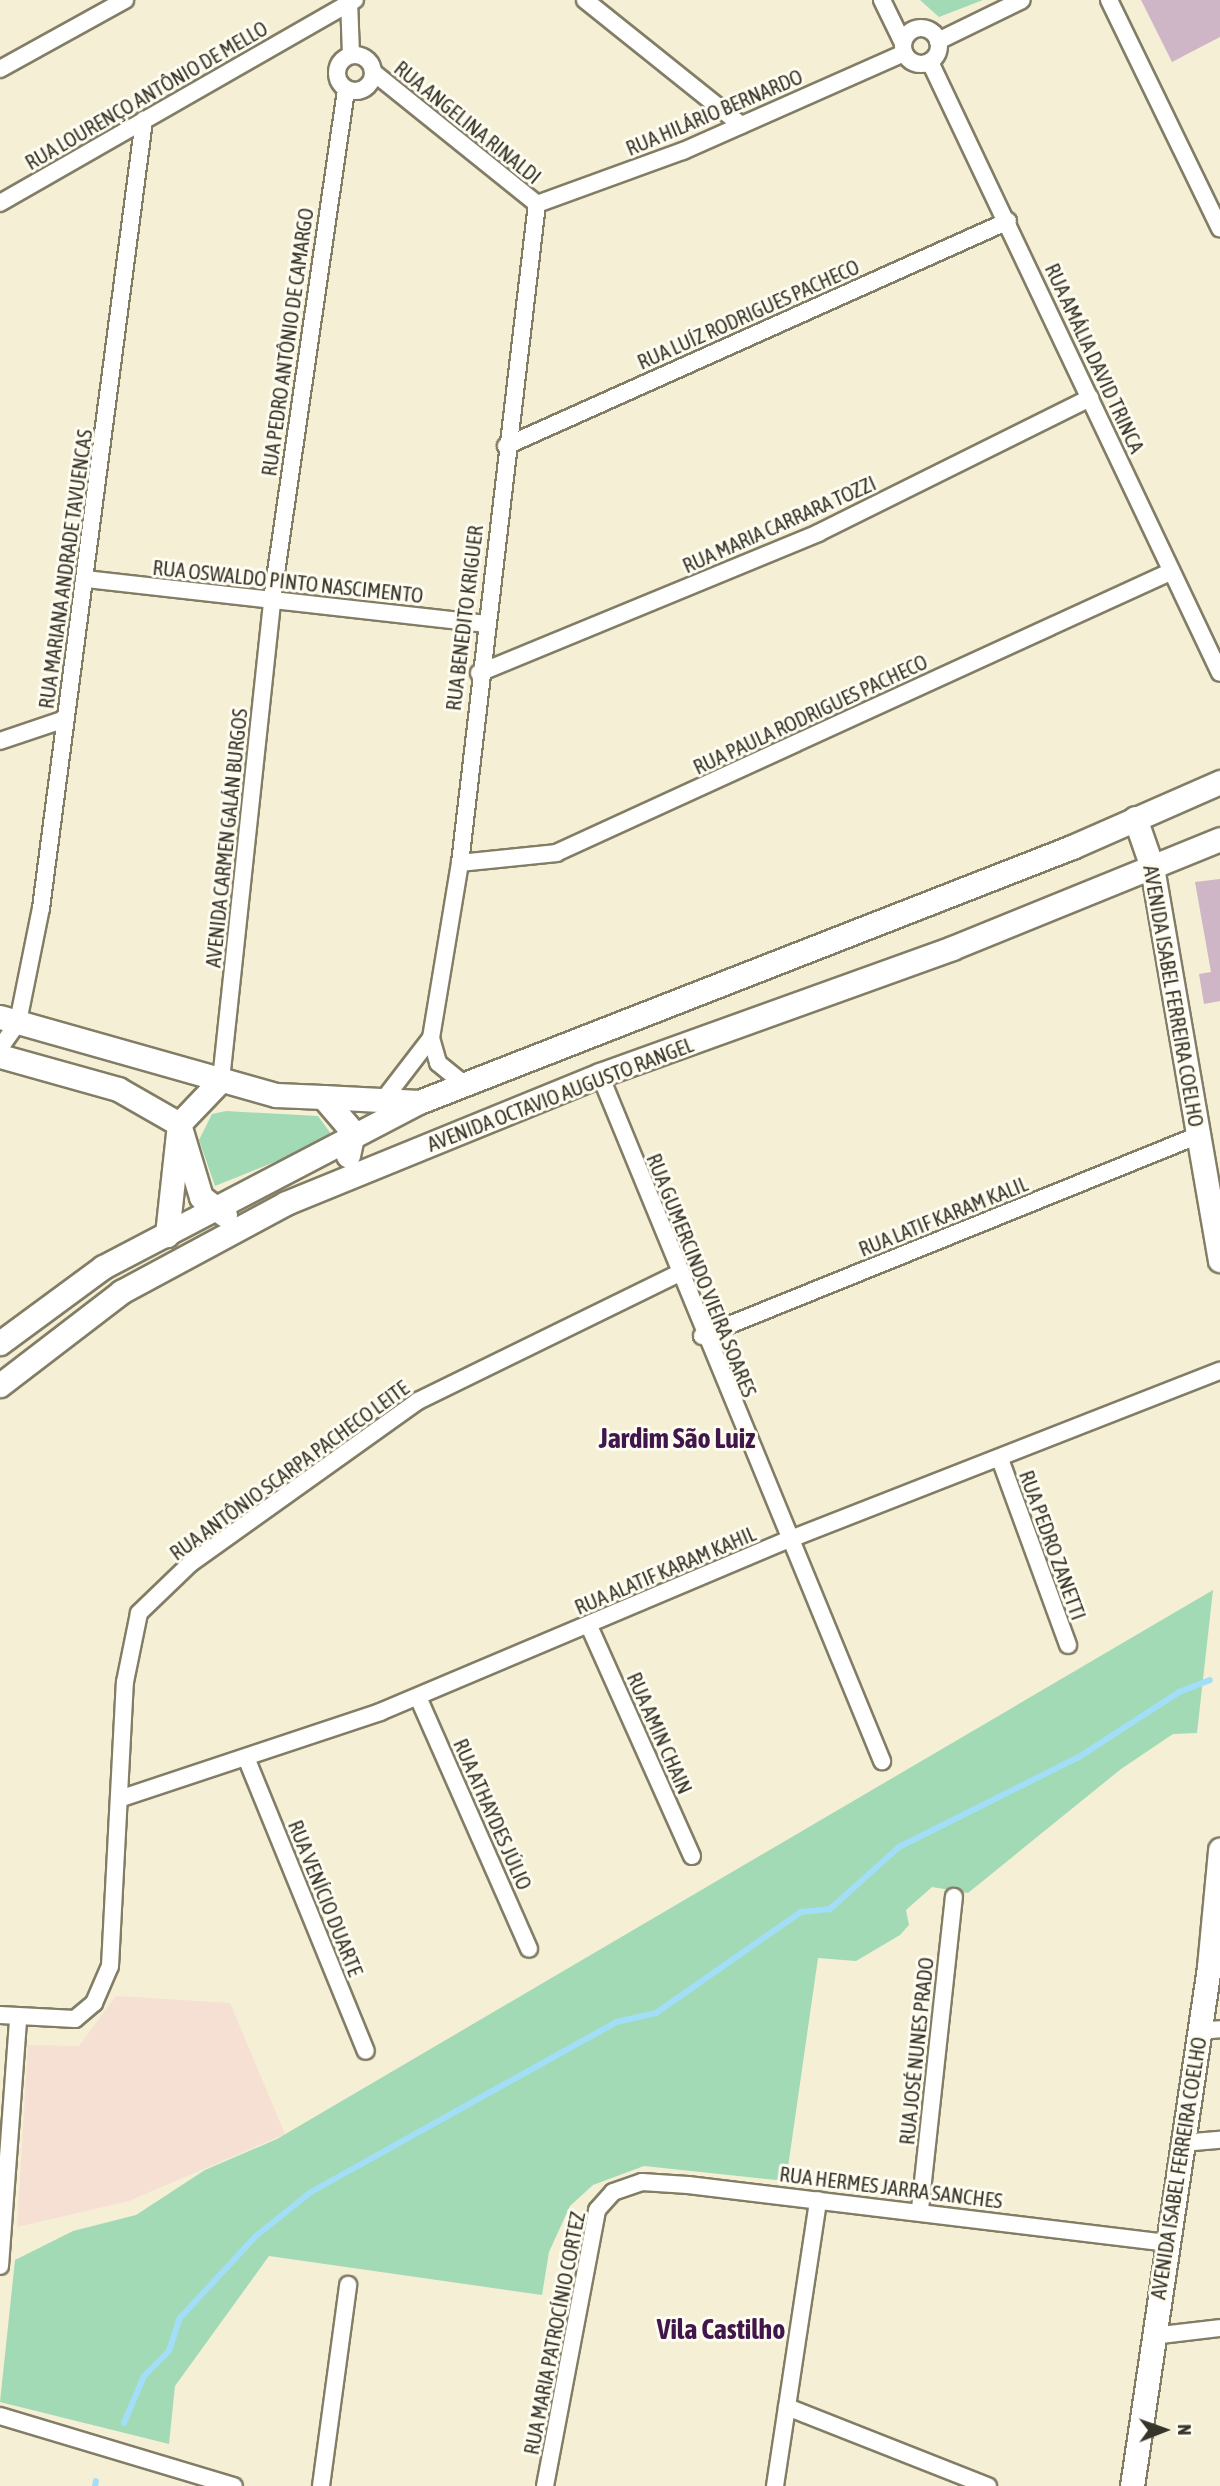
<!DOCTYPE html>
<html>
<head>
<meta charset="utf-8">
<style>
  body { margin:0 }
  #map { position:relative; width:1220px; height:2486px; overflow:hidden; background:#f5efd5; font-family:"Asap Condensed",sans-serif }
  div>[style] { position:absolute }
  .education>* { inset:0; background:#f6e0d3 }
  .green>* { inset:0; background:#a2dab6 }
  .stream>* { height:6px; margin:-3px; padding:0 3px; transform-origin:3px; border-radius:3px; background:#a3def8 }
  .building>* { inset:0; background:#ceb6c7 }
  .roads { filter:drop-shadow(2px 0 #827d65) drop-shadow(-2px 0 #827d65) drop-shadow(0 2px #827d65) drop-shadow(0 -2px #827d65) }
  .street>* { height:16px; margin:-8px; padding:0 8px; transform-origin:8px; border-radius:8px; background:#fff }
  .street>.ring { margin:-8px; padding:0; box-sizing:content-box; background:none; border:16px solid #fff; border-radius:50% }
  .secondary>* { height:23px; margin:-11.5px; padding:0 11.5px; transform-origin:11.5px; border-radius:11.5px; background:#fff }
  span { translate:-50% -50%; white-space:nowrap; text-align:center; line-height:1.15; -webkit-text-stroke:6px #fffcf1; paint-order:stroke }
  .street-label { font-size:21px; color:#37342a }
  .district-label { font-size:28px; color:#41174b; font-weight:700 }
  .north { position:absolute; left:1129px; top:2395px; width:70px; height:70px; -webkit-text-stroke:5px #fffcf1; paint-order:stroke; rotate:89deg; font-size:19px; font-weight:700; line-height:28px; text-align:center; color:#37342a }
  .north::after { content:''; display:block; margin:auto; width:24px; height:32px; background:#37342a; clip-path:polygon(50% 0,100% 100%,50% 72%,0 100%) }
</style>
</head>
<body>
<div id="map">
  <div class="education">
    <i style="clip-path:polygon(116px 1996px,230px 2003px,285px 2134px,129px 2201px,17px 2227px,28px 2045px,79px 2046px)"></i>
  </div>
  <div class="green">
    <i style="clip-path:polygon(920px 0,983px 0,939px 17px)"></i>
    <i style="clip-path:polygon(226px 1111px,318px 1116px,334px 1138px,215px 1186px,199px 1140px,212px 1114px)"></i>
    <i style="clip-path:polygon(1213px 1590px,1197px 1733px,1173px 1734px,1121px 1769px,968px 1893px,932px 1887px,906px 1910px,909px 1925px,900px 1935px,856px 1961px,818px 1958px,786px 2181px,644px 2166px,593px 2185px,570px 2206px,549px 2252px,542px 2295px,269px 2256px,175px 2386px,169px 2444px,0 2402px,15px 2260px,73px 2231px,136px 2215px,205px 2170px,277px 2139px)"></i>
  </div>
  <div class="stream">
    <i style="left:124px;top:2423px;width:51px;rotate:-66.9deg"></i>
    <i style="left:144px;top:2376px;width:35px;rotate:-45deg"></i>
    <i style="left:169px;top:2351px;width:35px;rotate:-72deg"></i>
    <i style="left:180px;top:2318px;width:112px;rotate:-47.2deg"></i>
    <i style="left:256px;top:2236px;width:70px;rotate:-38.7deg"></i>
    <i style="left:311px;top:2192px;width:349px;rotate:-29.1deg"></i>
    <i style="left:616px;top:2022px;width:41px;rotate:-12.7deg"></i>
    <i style="left:656px;top:2013px;width:177px;rotate:-34.9deg"></i>
    <i style="left:801px;top:1912px;width:29px;rotate:-6deg"></i>
    <i style="left:830px;top:1909px;width:93px;rotate:-41.9deg"></i>
    <i style="left:899px;top:1847px;width:201px;rotate:-26.6deg"></i>
    <i style="left:1079px;top:1757px;width:119px;rotate:-33deg"></i>
    <i style="left:1179px;top:1692px;width:33px;rotate:-21deg"></i>
    <i style="left:95px;top:2486px;width:5px;rotate:-79deg"></i>
  </div>
  <div class="building">
    <i style="clip-path:polygon(1141px 0,1220px 0,1220px 37px,1172px 62px)"></i>
    <i style="clip-path:polygon(1220px 879px,1220px 1001px,1204px 1004px,1199px 974px,1211px 972px,1195px 882px)"></i>
  </div>
  <div class="roads">
    <div class="street">
      <i style="left:349px;top:0;width:55px;rotate:87.9deg"></i>
      <i style="left:585px;top:0;width:200px;rotate:38.7deg"></i>
      <i style="left:882px;top:0;width:48px;rotate:64deg"></i>
      <i style="left:1109px;top:0;width:254px;rotate:64.1deg"></i>
      <i class="ring" style="left:903px;top:28px;width:20px;height:20px"></i>
      <i style="left:938px;top:41px;width:93px;rotate:-26deg"></i>
      <i class="ring" style="left:337px;top:55px;width:20px;height:20px"></i>
      <i style="left:930px;top:62px;width:676px;rotate:64.61deg"></i>
      <i style="left:0;top:69px;width:143px;rotate:-28.9deg"></i>
      <i style="left:373px;top:72px;width:211px;rotate:38.8deg"></i>
      <i style="left:0;top:203px;width:409px;rotate:-29.8deg"></i>
      <i style="left:537px;top:204px;width:155px;rotate:-20deg"></i>
      <i style="left:683px;top:151px;width:242px;rotate:-23.9deg"></i>
      <i style="left:506px;top:446px;width:550px;rotate:-24.14deg"></i>
      <i style="left:86px;top:579px;width:402px;rotate:6.4deg"></i>
      <i style="left:479px;top:673px;width:367px;rotate:-22.4deg"></i>
      <i style="left:818px;top:533px;width:304px;rotate:-26.4deg"></i>
      <i style="left:0;top:741px;width:69px;rotate:-18.7deg"></i>
      <i style="left:460px;top:863px;width:97px;rotate:-5.9deg"></i>
      <i style="left:556px;top:853px;width:675px;rotate:-24.59deg"></i>
      <i style="left:431px;top:1038px;width:177px;rotate:-80.6deg"></i>
      <i style="left:460px;top:863px;width:663px;rotate:-83.34deg"></i>
      <i style="left:0;top:1048px;width:32px;rotate:-55deg"></i>
      <i style="left:18px;top:1022px;width:116px;rotate:-78.6deg"></i>
      <i style="left:41px;top:908px;width:795px;rotate:-82.55deg"></i>
      <i style="left:600px;top:1075px;width:742px;rotate:67.65deg"></i>
      <i style="left:221px;top:1080px;width:483px;rotate:-83.9deg"></i>
      <i style="left:272px;top:600px;width:515px;rotate:-81.74deg"></i>
      <i style="left:384px;top:1099px;width:77px;rotate:-52.4deg"></i>
      <i style="left:431px;top:1038px;width:26px;rotate:74deg"></i>
      <i style="left:438px;top:1063px;width:35px;rotate:39deg"></i>
      <i style="left:702px;top:1336px;width:536px;rotate:-22.02deg"></i>
      <i style="left:1000px;top:1459px;width:198px;rotate:69.9deg"></i>
      <i style="left:589px;top:1626px;width:252px;rotate:65.9deg"></i>
      <i style="left:418px;top:1697px;width:275px;rotate:66.2deg"></i>
      <i style="left:247px;top:1760px;width:314px;rotate:67.8deg"></i>
      <i style="left:122px;top:1798px;width:272px;rotate:-18.4deg"></i>
      <i style="left:380px;top:1712px;width:443px;rotate:-22.9deg"></i>
      <i style="left:788px;top:1540px;width:464px;rotate:-21.4deg"></i>
      <i style="left:0;top:2015px;width:75px;rotate:3.1deg"></i>
      <i style="left:75px;top:2019px;width:25px;rotate:-40deg"></i>
      <i style="left:94px;top:2003px;width:40px;rotate:-66.6deg"></i>
      <i style="left:110px;top:1966px;width:284px;rotate:-87deg"></i>
      <i style="left:125px;top:1682px;width:70px;rotate:-78.5deg"></i>
      <i style="left:139px;top:1613px;width:72px;rotate:-43.9deg"></i>
      <i style="left:191px;top:1563px;width:279px;rotate:-35.5deg"></i>
      <i style="left:418px;top:1401px;width:291px;rotate:-26.1deg"></i>
      <i style="left:1199px;top:2031px;width:21px;rotate:-5deg"></i>
      <i style="left:1182px;top:2143px;width:38px;rotate:-5deg"></i>
      <i style="left:920px;top:2209px;width:314px;rotate:-83.8deg"></i>
      <i style="left:0;top:2266px;width:247px;rotate:-85.8deg"></i>
      <i style="left:1152px;top:2336px;width:68px;rotate:-6.7deg"></i>
      <i style="left:787px;top:2407px;width:216px;rotate:21.5deg"></i>
      <i style="left:0;top:2416px;width:244px;rotate:16.7deg"></i>
      <i style="left:321px;top:2486px;width:203px;rotate:-82.3deg"></i>
      <i style="left:545px;top:2486px;width:281px;rotate:-79.3deg"></i>
      <i style="left:597px;top:2210px;width:24px;rotate:-48deg"></i>
      <i style="left:613px;top:2192px;width:31px;rotate:-19deg"></i>
      <i style="left:642px;top:2182px;width:46px;rotate:3.7deg"></i>
      <i style="left:688px;top:2185px;width:482px;rotate:6.9deg"></i>
      <i style="left:775px;top:2486px;width:289px;rotate:-81.4deg"></i>
    </div>
    <div class="secondary">
      <i style="left:1135px;top:818px;width:52px;rotate:70.9deg"></i>
      <i style="left:1152px;top:867px;width:399px;rotate:80.2deg"></i>
      <i style="left:0;top:1017px;width:287px;rotate:15.8deg"></i>
      <i style="left:276px;top:1095px;width:47px;rotate:2.4deg"></i>
      <i style="left:323px;top:1097px;width:46px;rotate:49.4deg"></i>
      <i style="left:353px;top:1132px;width:24px;rotate:102deg"></i>
      <i style="left:0;top:1056px;width:123px;rotate:15.6deg"></i>
      <i style="left:118px;top:1089px;width:70px;rotate:29.8deg"></i>
      <i style="left:179px;top:1124px;width:112px;rotate:96.2deg"></i>
      <i style="left:221px;top:1080px;width:61px;rotate:133.7deg"></i>
      <i style="left:179px;top:1124px;width:76px;rotate:73.2deg"></i>
      <i style="left:201px;top:1197px;width:30px;rotate:37deg"></i>
      <i style="left:323px;top:1097px;width:96px;rotate:3deg"></i>
      <i style="left:0;top:1343px;width:128px;rotate:-36.4deg"></i>
      <i style="left:103px;top:1267px;width:356px;rotate:-27.6deg"></i>
      <i style="left:419px;top:1102px;width:701px;rotate:-21.33deg"></i>
      <i style="left:1072px;top:847px;width:162px;rotate:-23.7deg"></i>
      <i style="left:0;top:1385px;width:153px;rotate:-37.5deg"></i>
      <i style="left:121px;top:1292px;width:187px;rotate:-28.3deg"></i>
      <i style="left:286px;top:1203px;width:339px;rotate:-22.2deg"></i>
      <i style="left:600px;top:1075px;width:374px;rotate:-19.8deg"></i>
      <i style="left:952px;top:948px;width:289px;rotate:-22.1deg"></i>
      <i style="left:1132px;top:2486px;width:525px;rotate:-81.56deg"></i>
      <i style="left:1209px;top:1967px;width:118px;rotate:-84.6deg"></i>
    </div>
  </div>
  <div class="street-label">
    <span style="left:146px;top:95px;rotate:-30deg">RUA LOURENÇO ANTÔNIO DE MELLO</span>
    <span style="left:714px;top:112px;rotate:-23deg">RUA HILÁRIO BERNARDO</span>
    <span style="left:468px;top:122px;rotate:39deg">RUA ANGELINA RINALDI</span>
    <span style="left:748px;top:314px;rotate:-24deg">RUA LUÍZ RODRIGUES PACHECO</span>
    <span style="left:287px;top:342px;rotate:-82deg">RUA PEDRO ANTÔNIO DE CAMARGO</span>
    <span style="left:1095px;top:358px;rotate:65deg">RUA AMÁLIA DAVID TRINCA</span>
    <span style="left:779px;top:524px;rotate:-24deg">RUA MARIA CARRARA TOZZI</span>
    <span style="left:65px;top:569px;rotate:-82deg">RUA MARIANA ANDRADE TAVUENCAS</span>
    <span style="left:288px;top:581px;rotate:6deg">RUA OSWALDO PINTO NASCIMENTO</span>
    <span style="left:464px;top:618px;rotate:-83deg">RUA BENEDITO KRIGUER</span>
    <span style="left:810px;top:714px;rotate:-25deg">RUA PAULA RODRIGUES PACHECO</span>
    <span style="left:226px;top:838px;rotate:-84deg">AVENIDA CARMEN GALÁN BURGOS</span>
    <span style="left:1174px;top:996px;rotate:80deg">AVENIDA ISABEL FERREIRA COELHO</span>
    <span style="left:560px;top:1094px;rotate:-21deg">AVENIDA OCTAVIO AUGUSTO RANGEL</span>
    <span style="left:943px;top:1216px;rotate:-22deg">RUA LATIF KARAM KALIL</span>
    <span style="left:702px;top:1275px;rotate:68deg">RUA GUMERCINDO VIEIRA SOARES</span>
    <span style="left:289px;top:1470px;rotate:-36deg">RUA ANTÔNIO SCARPA PACHECO LEITE</span>
    <span style="left:1053px;top:1545px;rotate:70deg">RUA PEDRO ZANETTI</span>
    <span style="left:665px;top:1570px;rotate:-23deg">RUA ALATIF KARAM KAHIL</span>
    <span style="left:660px;top:1733px;rotate:66deg">RUA AMIN CHAIN</span>
    <span style="left:493px;top:1814px;rotate:66deg">RUA ATHAYDES JÚLIO</span>
    <span style="left:326px;top:1898px;rotate:68deg">RUA VENÍCIO DUARTE</span>
    <span style="left:916px;top:2051px;rotate:-84deg">RUA JOSÉ NUNES PRADO</span>
    <span style="left:1178px;top:2168px;rotate:-81deg">AVENIDA ISABEL FERREIRA COELHO</span>
    <span style="left:891px;top:2187px;rotate:7deg">RUA HERMES JARRA SANCHES</span>
    <span style="left:554px;top:2333px;rotate:-79deg">RUA MARIA PATROCÍNIO CORTEZ</span>
  </div>
  <div class="district-label">
    <span style="left:677px;top:1438px">Jardim São Luiz</span>
    <span style="left:721px;top:2329px">Vila Castilho</span>
  </div>
  <div class="north">N</div>
</div>
</body>
</html>
